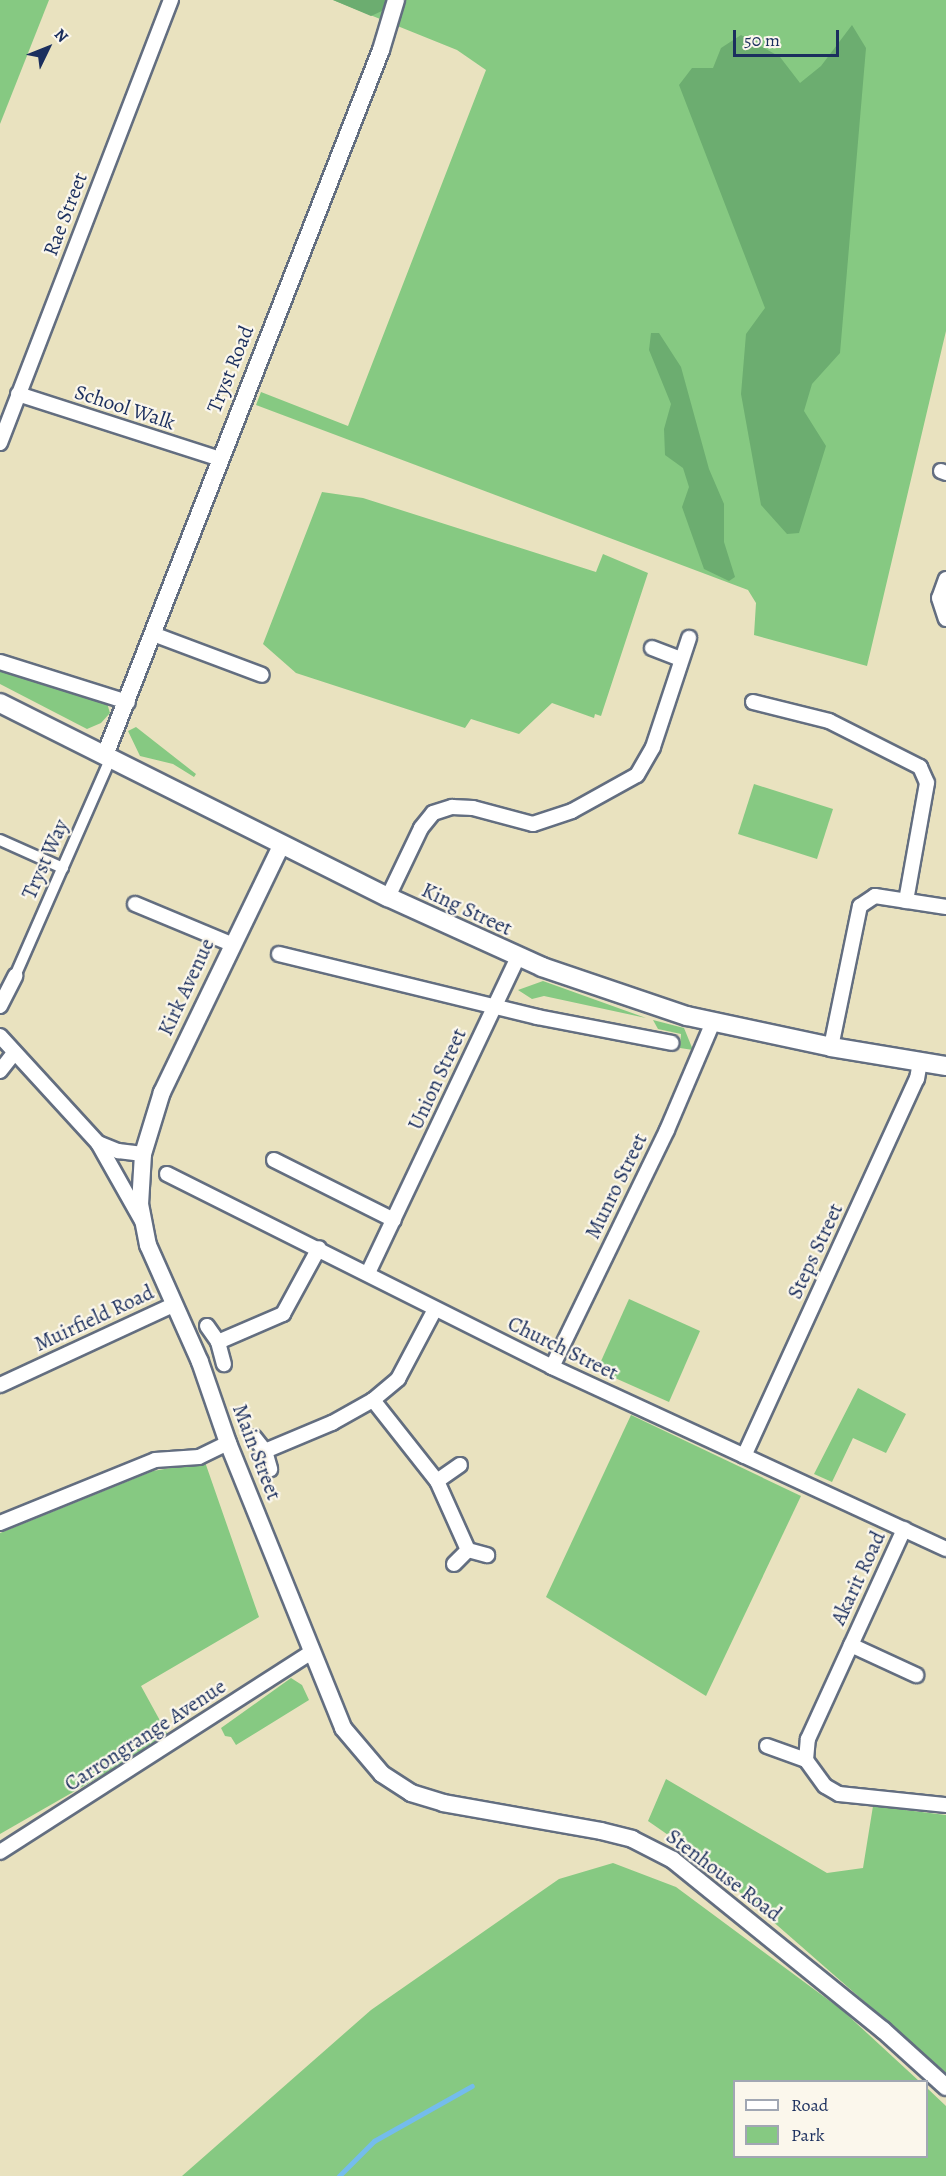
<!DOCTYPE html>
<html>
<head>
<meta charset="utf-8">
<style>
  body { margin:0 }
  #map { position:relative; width:946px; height:2176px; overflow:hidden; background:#e9e2bf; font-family:Alegreya,serif }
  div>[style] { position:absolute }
  .green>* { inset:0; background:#86c982 }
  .forest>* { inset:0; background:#6cad70 }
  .stream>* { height:4.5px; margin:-2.25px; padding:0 2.25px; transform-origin:2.25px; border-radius:2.25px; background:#74bcec }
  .roads { filter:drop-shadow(2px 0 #636e80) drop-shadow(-2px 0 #636e80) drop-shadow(0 2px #636e80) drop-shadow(0 -2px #636e80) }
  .pedestrian>* { height:10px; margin:-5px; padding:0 5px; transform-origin:5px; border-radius:5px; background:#fff }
  .minor>* { height:14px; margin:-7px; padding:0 7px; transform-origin:7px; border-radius:7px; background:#fff }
  .tertiary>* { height:16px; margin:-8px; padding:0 8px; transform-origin:8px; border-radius:8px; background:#fff }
  .secondary>* { height:18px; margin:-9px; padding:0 9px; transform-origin:9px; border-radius:9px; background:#fff }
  span { translate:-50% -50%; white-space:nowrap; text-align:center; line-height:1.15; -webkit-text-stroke:4.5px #fbf7ec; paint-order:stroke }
  .street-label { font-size:21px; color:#1b2f5e }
  .legend { position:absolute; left:733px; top:2080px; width:195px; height:78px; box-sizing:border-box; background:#fbf7ec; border:2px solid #a1a7b3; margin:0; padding:8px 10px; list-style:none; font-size:18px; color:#1b2f5e }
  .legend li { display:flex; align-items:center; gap:12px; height:30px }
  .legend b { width:30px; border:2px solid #a1a7b3 }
  .north { position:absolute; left:18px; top:18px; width:60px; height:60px; -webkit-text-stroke:4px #fbf7ec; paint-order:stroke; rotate:47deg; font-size:16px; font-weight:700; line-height:24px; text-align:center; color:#1b2f5e }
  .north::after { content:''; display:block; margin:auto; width:21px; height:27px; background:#1b2f5e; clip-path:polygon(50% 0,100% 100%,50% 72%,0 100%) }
  .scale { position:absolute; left:733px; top:30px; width:106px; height:27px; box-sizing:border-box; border:3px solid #1b2f5e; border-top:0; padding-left:8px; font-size:18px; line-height:21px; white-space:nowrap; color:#1b2f5e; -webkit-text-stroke:4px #fbf7ec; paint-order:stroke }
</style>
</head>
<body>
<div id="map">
  <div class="green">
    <i style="clip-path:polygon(0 0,49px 0,0 124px)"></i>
    <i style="clip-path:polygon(333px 0,946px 0,946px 331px,867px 666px,754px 635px,756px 603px,748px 590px,256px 405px,261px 392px,348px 426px,486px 70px,457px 50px)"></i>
    <i style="clip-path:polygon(322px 492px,363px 498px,596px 572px,603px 554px,648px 573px,601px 716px,595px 714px,594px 718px,552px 703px,519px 734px,471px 719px,465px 728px,296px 673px,263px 644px)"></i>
    <i style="clip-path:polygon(0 667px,107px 703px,110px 713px,101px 723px,87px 729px,0 684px)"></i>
    <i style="clip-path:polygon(136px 727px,196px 774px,194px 777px,173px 764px,140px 756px,128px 731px)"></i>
    <i style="clip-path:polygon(754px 784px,833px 809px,817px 859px,738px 834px)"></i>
    <i style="clip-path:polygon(543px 981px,646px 1018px,544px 996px,532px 999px,518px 990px)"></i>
    <i style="clip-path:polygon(653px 1020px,684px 1028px,693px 1050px,680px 1048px,681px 1034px,658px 1029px)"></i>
    <i style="clip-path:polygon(629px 1299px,700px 1331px,669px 1402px,597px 1370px)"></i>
    <i style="clip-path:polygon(858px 1388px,906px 1414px,886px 1453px,853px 1438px,832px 1482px,814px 1474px)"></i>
    <i style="clip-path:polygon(631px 1415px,801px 1496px,706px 1696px,546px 1597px)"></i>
    <i style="clip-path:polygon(205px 1462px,259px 1617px,141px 1686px,169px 1737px,0 1834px,0 1533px,153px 1471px)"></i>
    <i style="clip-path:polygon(291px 1678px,302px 1685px,309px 1700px,236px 1745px,231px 1737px,225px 1736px,221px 1728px)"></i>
    <i style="clip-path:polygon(666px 1779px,827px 1873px,863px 1868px,873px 1806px,946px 1815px,946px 2073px,697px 1855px,648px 1821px)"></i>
    <i style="clip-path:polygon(613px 1863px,676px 1887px,842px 2010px,919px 2081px,734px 2082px,734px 2156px,926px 2156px,927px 2088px,946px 2106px,946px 2176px,182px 2176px,371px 2010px,559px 1879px)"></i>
  </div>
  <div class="forest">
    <i style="clip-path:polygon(333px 0,386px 0,384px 10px,371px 16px)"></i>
    <i style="clip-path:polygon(852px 25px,866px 48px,840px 353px,812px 384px,804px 411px,826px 446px,799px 533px,787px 534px,761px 505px,741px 394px,746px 334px,765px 308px,679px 85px,692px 68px,713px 68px,721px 48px,741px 35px,780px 57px,800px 83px,821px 66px)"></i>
    <i style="clip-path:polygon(651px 333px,659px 333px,681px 367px,709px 469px,724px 504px,724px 542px,735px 577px,729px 581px,704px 569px,682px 507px,689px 487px,683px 468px,665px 455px,664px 429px,671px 404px,649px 350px)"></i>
  </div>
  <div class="stream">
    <i style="left:339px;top:2176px;width:49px;rotate:-45deg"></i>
    <i style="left:374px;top:2141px;width:112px;rotate:-29.3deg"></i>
  </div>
  <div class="roads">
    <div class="pedestrian">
      <i style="left:0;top:840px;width:69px;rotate:24deg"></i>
      <i style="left:15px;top:976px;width:239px;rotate:-66.3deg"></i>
    </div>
    <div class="minor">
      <i style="left:18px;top:394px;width:212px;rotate:17.8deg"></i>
      <i style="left:0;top:443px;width:475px;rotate:-68.9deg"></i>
      <i style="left:941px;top:471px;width:5px;rotate:22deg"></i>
      <i style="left:946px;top:579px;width:20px;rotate:110deg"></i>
      <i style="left:939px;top:598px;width:22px;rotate:72deg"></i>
      <i style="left:153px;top:634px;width:116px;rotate:20.6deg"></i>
      <i style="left:652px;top:648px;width:31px;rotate:21deg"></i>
      <i style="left:0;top:662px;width:134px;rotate:17.4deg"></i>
      <i style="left:753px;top:702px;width:78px;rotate:14deg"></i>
      <i style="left:829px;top:721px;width:102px;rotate:26.8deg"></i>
      <i style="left:920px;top:767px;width:17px;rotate:66deg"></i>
      <i style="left:927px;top:783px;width:120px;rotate:100.1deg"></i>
      <i style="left:388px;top:897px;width:76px;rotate:-64.4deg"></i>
      <i style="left:421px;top:828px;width:19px;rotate:-51deg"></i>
      <i style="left:433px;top:813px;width:20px;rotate:-18deg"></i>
      <i style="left:452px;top:807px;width:21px;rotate:3deg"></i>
      <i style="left:473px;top:808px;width:62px;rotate:14.9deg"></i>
      <i style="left:533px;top:824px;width:41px;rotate:-18.4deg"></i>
      <i style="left:572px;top:811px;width:74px;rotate:-29deg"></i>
      <i style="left:637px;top:775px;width:32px;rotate:-60deg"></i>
      <i style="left:653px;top:747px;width:115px;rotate:-71.7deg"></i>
      <i style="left:135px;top:904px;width:104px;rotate:22.6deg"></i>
      <i style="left:279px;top:954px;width:266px;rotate:13.7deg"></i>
      <i style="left:537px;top:1017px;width:137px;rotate:10.9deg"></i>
      <i style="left:0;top:1006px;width:34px;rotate:-63deg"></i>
      <i style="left:0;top:1036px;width:145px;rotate:47.5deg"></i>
      <i style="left:98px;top:1143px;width:22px;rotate:22deg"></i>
      <i style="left:118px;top:1151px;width:25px;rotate:7deg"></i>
      <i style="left:831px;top:1047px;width:144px;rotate:-78.4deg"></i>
      <i style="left:860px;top:906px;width:18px;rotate:-34deg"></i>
      <i style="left:875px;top:896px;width:72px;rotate:8.8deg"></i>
      <i style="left:0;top:1071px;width:23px;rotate:-52deg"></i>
      <i style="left:98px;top:1143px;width:90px;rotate:60.6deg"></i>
      <i style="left:274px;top:1160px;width:134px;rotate:26.6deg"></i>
      <i style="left:167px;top:1174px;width:431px;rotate:26.6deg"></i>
      <i style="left:552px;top:1367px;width:434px;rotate:24.8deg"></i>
      <i style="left:368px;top:1273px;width:350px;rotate:-64.6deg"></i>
      <i style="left:207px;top:1326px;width:19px;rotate:55deg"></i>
      <i style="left:218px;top:1342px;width:71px;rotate:-23.3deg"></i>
      <i style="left:283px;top:1314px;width:75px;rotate:-61.4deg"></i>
      <i style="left:218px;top:1342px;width:23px;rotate:75deg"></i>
      <i style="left:552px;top:1367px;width:263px;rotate:-64.1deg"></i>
      <i style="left:667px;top:1130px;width:117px;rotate:-66.9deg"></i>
      <i style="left:0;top:1385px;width:191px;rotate:-24.8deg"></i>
      <i style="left:373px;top:1400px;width:103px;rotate:51.7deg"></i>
      <i style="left:437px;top:1481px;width:76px;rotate:65.8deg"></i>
      <i style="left:468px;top:1550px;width:20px;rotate:15deg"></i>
      <i style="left:254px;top:1437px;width:18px;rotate:52deg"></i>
      <i style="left:265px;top:1451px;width:73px;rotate:-22.7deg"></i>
      <i style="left:332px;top:1423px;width:47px;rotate:-29.3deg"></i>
      <i style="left:373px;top:1400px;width:33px;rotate:-40deg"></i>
      <i style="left:398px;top:1379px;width:79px;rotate:-62.1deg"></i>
      <i style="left:265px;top:1451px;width:19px;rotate:74deg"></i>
      <i style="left:744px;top:1456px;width:415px;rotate:-65.4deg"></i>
      <i style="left:917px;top:1079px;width:17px;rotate:-80deg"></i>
      <i style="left:437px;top:1481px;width:28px;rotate:-35deg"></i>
      <i style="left:0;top:1523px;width:167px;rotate:-22.1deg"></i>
      <i style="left:155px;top:1460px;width:44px;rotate:-3.9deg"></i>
      <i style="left:199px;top:1457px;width:32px;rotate:-26deg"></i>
      <i style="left:454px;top:1564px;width:20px;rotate:-45deg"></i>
      <i style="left:851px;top:1645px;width:72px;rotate:24.8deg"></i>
      <i style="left:767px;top:1746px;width:41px;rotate:19.7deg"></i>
      <i style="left:806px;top:1760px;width:32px;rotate:54deg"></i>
      <i style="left:825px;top:1786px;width:16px;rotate:30deg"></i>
      <i style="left:839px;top:1794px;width:108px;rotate:5.9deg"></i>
      <i style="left:806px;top:1760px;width:21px;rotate:-85deg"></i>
      <i style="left:808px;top:1739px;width:231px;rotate:-65.4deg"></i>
      <i style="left:0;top:1852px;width:371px;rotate:-32.7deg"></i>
    </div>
    <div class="tertiary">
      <i style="left:105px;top:755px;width:757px;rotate:-68.62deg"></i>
      <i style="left:381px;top:50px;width:52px;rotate:-73.3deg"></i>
      <i style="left:282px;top:844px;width:276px;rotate:115.8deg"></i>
      <i style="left:162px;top:1092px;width:65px;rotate:107deg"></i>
      <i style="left:143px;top:1154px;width:50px;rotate:93.4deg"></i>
      <i style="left:140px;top:1204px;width:42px;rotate:79deg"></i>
      <i style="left:148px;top:1245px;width:128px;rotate:66deg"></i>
      <i style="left:200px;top:1362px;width:86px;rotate:70.9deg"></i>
      <i style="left:228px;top:1443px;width:307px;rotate:68deg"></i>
      <i style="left:343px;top:1728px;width:60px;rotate:49.7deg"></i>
      <i style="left:382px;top:1774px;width:35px;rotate:33deg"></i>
      <i style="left:411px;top:1793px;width:34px;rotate:17deg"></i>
      <i style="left:443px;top:1803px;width:160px;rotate:10deg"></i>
      <i style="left:601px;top:1831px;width:32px;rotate:14deg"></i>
      <i style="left:632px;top:1839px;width:46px;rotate:27.1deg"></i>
      <i style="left:673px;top:1860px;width:270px;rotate:39deg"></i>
      <i style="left:883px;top:2030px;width:85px;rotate:42.1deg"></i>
    </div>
    <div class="secondary">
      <i style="left:0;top:703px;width:434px;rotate:26.6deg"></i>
      <i style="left:388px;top:897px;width:169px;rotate:24.4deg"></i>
      <i style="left:542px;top:967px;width:153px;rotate:18.7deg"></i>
      <i style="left:687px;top:1016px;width:147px;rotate:12.1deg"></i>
      <i style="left:831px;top:1047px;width:117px;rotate:9.4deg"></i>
    </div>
  </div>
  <div class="street-label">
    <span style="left:65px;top:214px;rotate:-69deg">Rae Street</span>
    <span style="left:230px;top:369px;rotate:-68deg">Tryst Road</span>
    <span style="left:125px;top:407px;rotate:18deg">School Walk</span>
    <span style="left:45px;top:859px;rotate:-66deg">Tryst Way</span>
    <span style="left:467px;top:909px;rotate:25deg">King Street</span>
    <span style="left:186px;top:987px;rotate:-65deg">Kirk Avenue</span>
    <span style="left:437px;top:1079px;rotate:-65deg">Union Street</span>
    <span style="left:616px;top:1186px;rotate:-64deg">Munro Street</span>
    <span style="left:815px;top:1251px;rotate:-65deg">Steps Street</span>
    <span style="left:94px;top:1318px;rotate:-25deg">Muirfield Road</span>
    <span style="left:563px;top:1348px;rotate:26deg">Church Street</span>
    <span style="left:257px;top:1452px;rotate:69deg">Main Street</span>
    <span style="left:858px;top:1578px;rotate:-65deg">Akarit Road</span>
    <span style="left:145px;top:1735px;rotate:-33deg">Carrongrange Avenue</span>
    <span style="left:724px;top:1875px;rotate:37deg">Stenhouse Road</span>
  </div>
  <ul class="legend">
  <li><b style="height:8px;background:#fff"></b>Road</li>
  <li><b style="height:16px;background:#86c982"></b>Park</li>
  </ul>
  <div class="north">N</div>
  <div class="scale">50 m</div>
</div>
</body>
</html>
